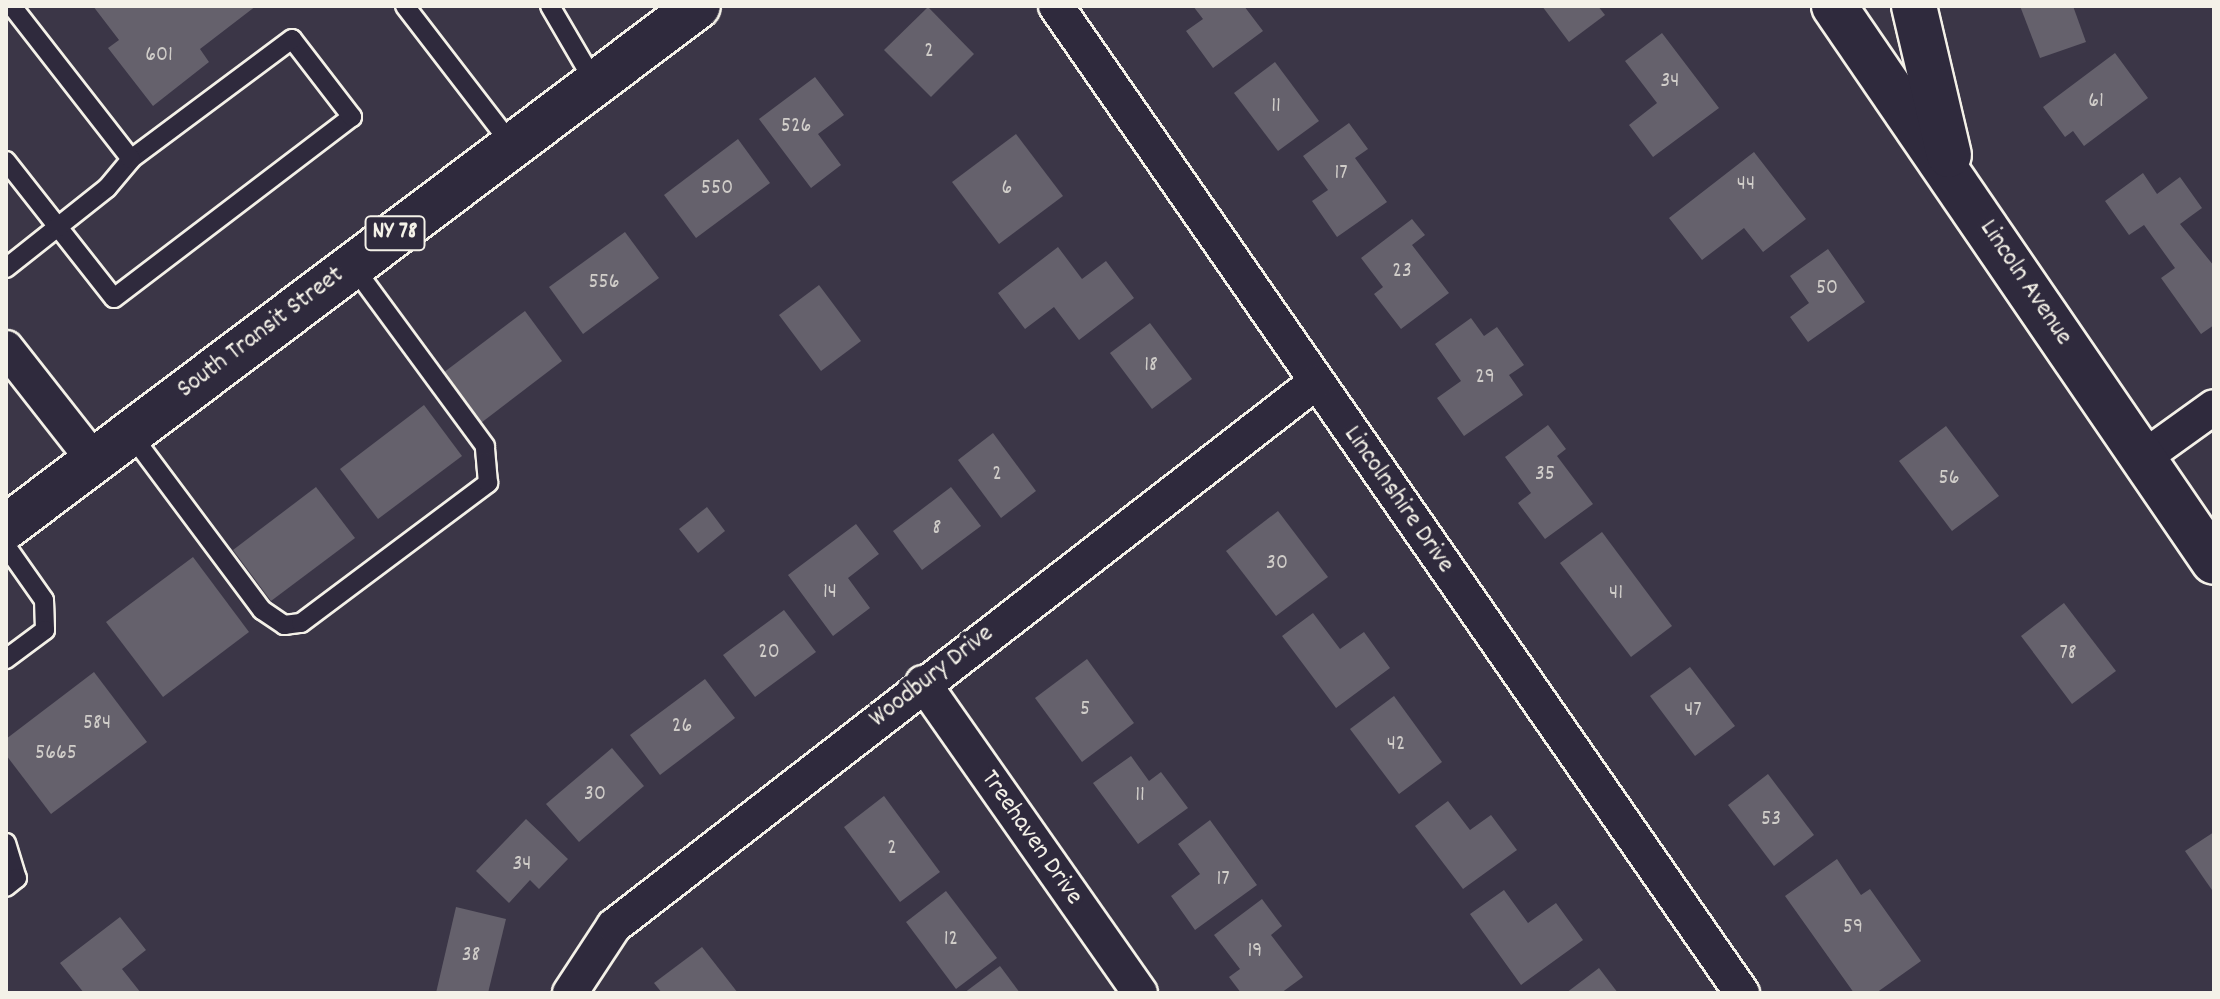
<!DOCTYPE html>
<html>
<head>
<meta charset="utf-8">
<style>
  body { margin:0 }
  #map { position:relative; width:2220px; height:999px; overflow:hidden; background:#3b3647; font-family:Dekko,sans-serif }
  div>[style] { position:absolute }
  .building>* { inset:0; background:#65616c }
  .roads { filter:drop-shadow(2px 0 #f4f1e8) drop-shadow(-2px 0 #f4f1e8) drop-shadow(0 2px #f4f1e8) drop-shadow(0 -2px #f4f1e8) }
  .service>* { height:18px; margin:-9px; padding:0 9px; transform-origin:9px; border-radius:9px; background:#2f2a3d }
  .minor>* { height:34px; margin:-17px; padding:0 17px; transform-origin:17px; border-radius:17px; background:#2f2a3d }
  .tertiary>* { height:44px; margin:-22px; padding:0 22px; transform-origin:22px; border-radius:22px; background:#2f2a3d }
  .trunk>* { height:44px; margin:-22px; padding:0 22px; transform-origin:22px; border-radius:22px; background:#2f2a3d }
  span { translate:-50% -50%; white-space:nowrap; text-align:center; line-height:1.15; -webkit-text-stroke:8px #2f2a3d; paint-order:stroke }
  .number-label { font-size:22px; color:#d0cdc9 }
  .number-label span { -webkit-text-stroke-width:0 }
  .shield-label span { padding:2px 6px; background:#2f2a3d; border:2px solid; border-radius:6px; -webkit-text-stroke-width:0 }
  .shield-label { font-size:24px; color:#f4f1e8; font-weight:700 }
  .street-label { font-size:26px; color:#f4f1e8 }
  .frame { position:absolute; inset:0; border:8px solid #f4f1e8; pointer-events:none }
</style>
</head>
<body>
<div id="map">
  <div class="building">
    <i style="clip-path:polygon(93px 6px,256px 6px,200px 49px,209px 62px,153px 106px,108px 48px,119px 40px)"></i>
    <i style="clip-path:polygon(1193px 6px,1244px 6px,1263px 31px,1213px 68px,1186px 31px,1203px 19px)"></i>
    <i style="clip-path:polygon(1542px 6px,1598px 6px,1605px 15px,1569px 42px)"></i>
    <i style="clip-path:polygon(2020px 6px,2073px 6px,2086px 42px,2040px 58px)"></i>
    <i style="clip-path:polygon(928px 7px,974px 54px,931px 97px,884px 50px)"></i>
    <i style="clip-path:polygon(1662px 33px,1719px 108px,1653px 157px,1629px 125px,1657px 103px,1625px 61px)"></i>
    <i style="clip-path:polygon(2115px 53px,2148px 98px,2084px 146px,2073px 131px,2065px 137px,2043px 107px)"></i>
    <i style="clip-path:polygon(1275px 62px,1319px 121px,1278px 151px,1234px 93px)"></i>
    <i style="clip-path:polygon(815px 77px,844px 115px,818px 134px,841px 165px,811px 188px,759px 119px)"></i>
    <i style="clip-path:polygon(1349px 123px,1368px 149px,1355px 158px,1387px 202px,1337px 237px,1312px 201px,1328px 190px,1303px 156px)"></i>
    <i style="clip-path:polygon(1016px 134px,1063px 196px,999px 244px,952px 182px)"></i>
    <i style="clip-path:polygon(738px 139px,770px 183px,696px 238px,664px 195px)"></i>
    <i style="clip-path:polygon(1754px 152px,1806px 219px,1763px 252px,1744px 228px,1702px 260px,1669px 218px)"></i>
    <i style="clip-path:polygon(2143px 173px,2157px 194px,2180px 177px,2202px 208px,2180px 224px,2214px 266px,2214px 325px,2201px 334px,2161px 278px,2175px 268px,2144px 225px,2129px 235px,2105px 201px)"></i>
    <i style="clip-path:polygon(1412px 219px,1425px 235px,1412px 245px,1449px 293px,1401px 329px,1374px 294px,1383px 287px,1361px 258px)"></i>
    <i style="clip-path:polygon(625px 232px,659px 278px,583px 334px,549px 287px)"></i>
    <i style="clip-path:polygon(1058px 247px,1082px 279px,1106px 261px,1134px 298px,1079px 340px,1054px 307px,1025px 329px,998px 293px)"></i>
    <i style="clip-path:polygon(1828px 249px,1865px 302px,1808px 342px,1790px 317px,1809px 303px,1790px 276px)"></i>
    <i style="clip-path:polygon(819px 285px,861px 341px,821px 371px,779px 315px)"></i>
    <i style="clip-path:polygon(525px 311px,562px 361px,477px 426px,439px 376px)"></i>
    <i style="clip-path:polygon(1471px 318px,1484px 336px,1497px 327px,1524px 365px,1509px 375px,1523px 395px,1464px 436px,1437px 398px,1461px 381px,1435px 344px)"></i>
    <i style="clip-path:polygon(1150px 323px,1192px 379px,1152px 409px,1110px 353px)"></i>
    <i style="clip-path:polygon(424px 405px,462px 456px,378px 519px,340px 469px)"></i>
    <i style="clip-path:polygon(1548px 425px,1566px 449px,1557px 456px,1593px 504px,1545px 539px,1518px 503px,1531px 493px,1505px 457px)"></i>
    <i style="clip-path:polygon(1946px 426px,1999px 496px,1952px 531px,1899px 461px)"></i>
    <i style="clip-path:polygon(993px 433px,1036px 491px,1001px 518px,958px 460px)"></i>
    <i style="clip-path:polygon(316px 487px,355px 538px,271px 601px,233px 550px)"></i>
    <i style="clip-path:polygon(951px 487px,981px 526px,922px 570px,893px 531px)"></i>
    <i style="clip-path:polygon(707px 507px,725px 531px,698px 553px,679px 529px)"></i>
    <i style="clip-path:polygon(1278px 511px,1328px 577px,1276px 616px,1226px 551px)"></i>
    <i style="clip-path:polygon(856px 524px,879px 554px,848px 578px,870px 608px,833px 636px,788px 575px)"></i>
    <i style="clip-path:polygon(1602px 532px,1672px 626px,1631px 657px,1560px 563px)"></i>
    <i style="clip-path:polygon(193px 557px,249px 632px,163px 697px,106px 622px)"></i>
    <i style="clip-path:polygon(2064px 603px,2116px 671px,2072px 704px,2021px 636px)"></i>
    <i style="clip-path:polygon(784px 610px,816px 652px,755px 697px,723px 655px)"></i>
    <i style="clip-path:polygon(1313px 613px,1340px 649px,1364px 632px,1390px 668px,1336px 708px,1282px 636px)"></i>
    <i style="clip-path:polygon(1087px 659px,1134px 723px,1082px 762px,1035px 698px)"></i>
    <i style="clip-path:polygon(1690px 667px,1735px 726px,1695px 756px,1650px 696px)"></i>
    <i style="clip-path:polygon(94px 672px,147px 742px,51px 814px,6px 755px,6px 739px)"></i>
    <i style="clip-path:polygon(705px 679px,735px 718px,660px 775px,630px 735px)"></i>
    <i style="clip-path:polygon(1394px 696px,1442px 762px,1399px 794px,1350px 729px)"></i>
    <i style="clip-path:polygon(612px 748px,644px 786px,579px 842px,546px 804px)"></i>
    <i style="clip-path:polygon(1131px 756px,1149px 781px,1161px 772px,1188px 808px,1138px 844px,1093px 783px)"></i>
    <i style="clip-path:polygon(1768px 774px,1814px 835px,1774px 866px,1728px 805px)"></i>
    <i style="clip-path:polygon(884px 796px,940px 872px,900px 902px,844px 827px)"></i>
    <i style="clip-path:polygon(1448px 801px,1470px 830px,1491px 815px,1517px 850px,1463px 889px,1415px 826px)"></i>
    <i style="clip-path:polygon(526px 819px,568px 859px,539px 889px,530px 880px,509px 903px,476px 871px)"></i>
    <i style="clip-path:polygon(1210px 820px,1257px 885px,1195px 930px,1171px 896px,1200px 874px,1178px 844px)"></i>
    <i style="clip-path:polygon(2214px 832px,2214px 893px,2185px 851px)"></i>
    <i style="clip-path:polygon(1837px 859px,1861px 895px,1870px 889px,1921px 961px,1876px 993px,1854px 993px,1785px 896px)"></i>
    <i style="clip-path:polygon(1504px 890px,1528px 923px,1556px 903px,1583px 940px,1521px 985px,1470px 914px)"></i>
    <i style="clip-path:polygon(946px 891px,997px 958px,956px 989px,906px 922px)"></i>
    <i style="clip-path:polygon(1262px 899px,1282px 926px,1271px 935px,1303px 977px,1281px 993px,1241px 993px,1229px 977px,1240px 969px,1214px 935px)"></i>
    <i style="clip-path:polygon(456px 907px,506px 919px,488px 993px,436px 993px)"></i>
    <i style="clip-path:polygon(120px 917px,146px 950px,122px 969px,141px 993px,84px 993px,60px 963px)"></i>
    <i style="clip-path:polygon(702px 947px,738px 993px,662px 993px,654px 983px)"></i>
    <i style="clip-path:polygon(1000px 966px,1020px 993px,964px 993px)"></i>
    <i style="clip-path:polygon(1599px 968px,1618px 993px,1566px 993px)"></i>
  </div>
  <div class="roads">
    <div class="service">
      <i style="left:405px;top:6px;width:175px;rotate:52.4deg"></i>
      <i style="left:550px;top:6px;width:89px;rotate:59.7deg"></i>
      <i style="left:6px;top:161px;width:174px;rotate:51.8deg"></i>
      <i style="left:114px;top:298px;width:299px;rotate:-37.3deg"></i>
      <i style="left:352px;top:117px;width:98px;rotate:-127.6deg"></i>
      <i style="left:292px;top:39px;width:201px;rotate:143.3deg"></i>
      <i style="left:6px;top:268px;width:129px;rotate:-38.4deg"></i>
      <i style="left:107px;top:188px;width:38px;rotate:-50deg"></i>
      <i style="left:131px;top:159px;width:194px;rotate:-127.9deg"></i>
      <i style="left:130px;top:433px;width:221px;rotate:53.3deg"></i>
      <i style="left:262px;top:610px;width:27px;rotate:34deg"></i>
      <i style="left:284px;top:625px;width:17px;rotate:-7deg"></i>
      <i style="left:301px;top:623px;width:234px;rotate:-36.8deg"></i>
      <i style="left:488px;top:483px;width:37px;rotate:-95deg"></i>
      <i style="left:485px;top:446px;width:225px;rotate:-126.3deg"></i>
      <i style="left:6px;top:546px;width:66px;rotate:54.9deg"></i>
      <i style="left:44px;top:600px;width:30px;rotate:88deg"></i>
      <i style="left:45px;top:630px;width:49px;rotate:143.4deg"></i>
      <i style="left:6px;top:843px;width:37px;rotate:73deg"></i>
      <i style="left:17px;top:878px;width:14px;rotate:141deg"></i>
    </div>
    <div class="minor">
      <i style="left:1056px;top:6px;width:1202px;rotate:55.2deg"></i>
      <i style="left:6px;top:348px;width:141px;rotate:51.9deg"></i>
      <i style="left:2143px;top:458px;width:87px;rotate:-35.7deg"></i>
      <i style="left:923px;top:683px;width:378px;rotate:55deg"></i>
      <i style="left:570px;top:993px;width:80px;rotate:-56.7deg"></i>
      <i style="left:614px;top:926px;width:888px;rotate:-37.77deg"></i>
    </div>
    <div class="tertiary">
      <i style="left:1834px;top:6px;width:673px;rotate:55.65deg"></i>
      <i style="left:1914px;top:6px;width:153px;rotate:76.8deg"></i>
    </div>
    <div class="trunk">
      <i style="left:6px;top:527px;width:866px;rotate:-36.98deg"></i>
    </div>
  </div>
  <div class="number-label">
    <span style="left:929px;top:52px">2</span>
    <span style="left:159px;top:56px">601</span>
    <span style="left:1670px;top:82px">34</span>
    <span style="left:2096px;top:102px">61</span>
    <span style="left:1276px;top:107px">11</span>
    <span style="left:796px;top:127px">526</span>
    <span style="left:1341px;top:174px">17</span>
    <span style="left:1746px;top:185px">44</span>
    <span style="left:717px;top:189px">550</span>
    <span style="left:1007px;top:189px">6</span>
    <span style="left:1402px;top:272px">23</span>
    <span style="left:604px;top:283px">556</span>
    <span style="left:1827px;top:289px">50</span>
    <span style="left:1151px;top:366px">18</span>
    <span style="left:1485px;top:378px">29</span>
    <span style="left:997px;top:475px">2</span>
    <span style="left:1545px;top:475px">35</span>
    <span style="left:1949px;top:479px">56</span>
    <span style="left:937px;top:529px">8</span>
    <span style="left:1277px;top:564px">30</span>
    <span style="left:830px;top:593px">14</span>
    <span style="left:1616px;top:594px">41</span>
    <span style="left:769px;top:653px">20</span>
    <span style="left:2068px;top:654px">78</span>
    <span style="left:1085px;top:710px">5</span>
    <span style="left:1693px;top:711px">47</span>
    <span style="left:97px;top:724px">584</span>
    <span style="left:682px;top:727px">26</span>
    <span style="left:1396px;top:745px">42</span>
    <span style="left:56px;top:754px">5665</span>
    <span style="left:595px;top:795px">30</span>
    <span style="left:1140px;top:796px">11</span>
    <span style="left:1771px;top:820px">53</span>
    <span style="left:892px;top:849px">2</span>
    <span style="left:522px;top:865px">34</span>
    <span style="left:1223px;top:880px">17</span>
    <span style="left:1853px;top:928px">59</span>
    <span style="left:951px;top:940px">12</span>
    <span style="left:1255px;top:952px">19</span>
    <span style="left:471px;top:956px">38</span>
  </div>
  <div class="shield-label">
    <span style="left:395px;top:233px">NY 78</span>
  </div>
  <div class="street-label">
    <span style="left:2025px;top:283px;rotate:56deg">Lincoln Avenue</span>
    <span style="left:261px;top:333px;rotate:-37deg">South Transit Street</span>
    <span style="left:1398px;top:500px;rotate:55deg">Lincolnshire Drive</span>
    <span style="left:932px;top:677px;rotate:-38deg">Woodbury Drive</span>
    <span style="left:1031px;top:838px;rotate:55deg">Treehaven Drive</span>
  </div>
  <div class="frame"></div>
</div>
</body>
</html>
